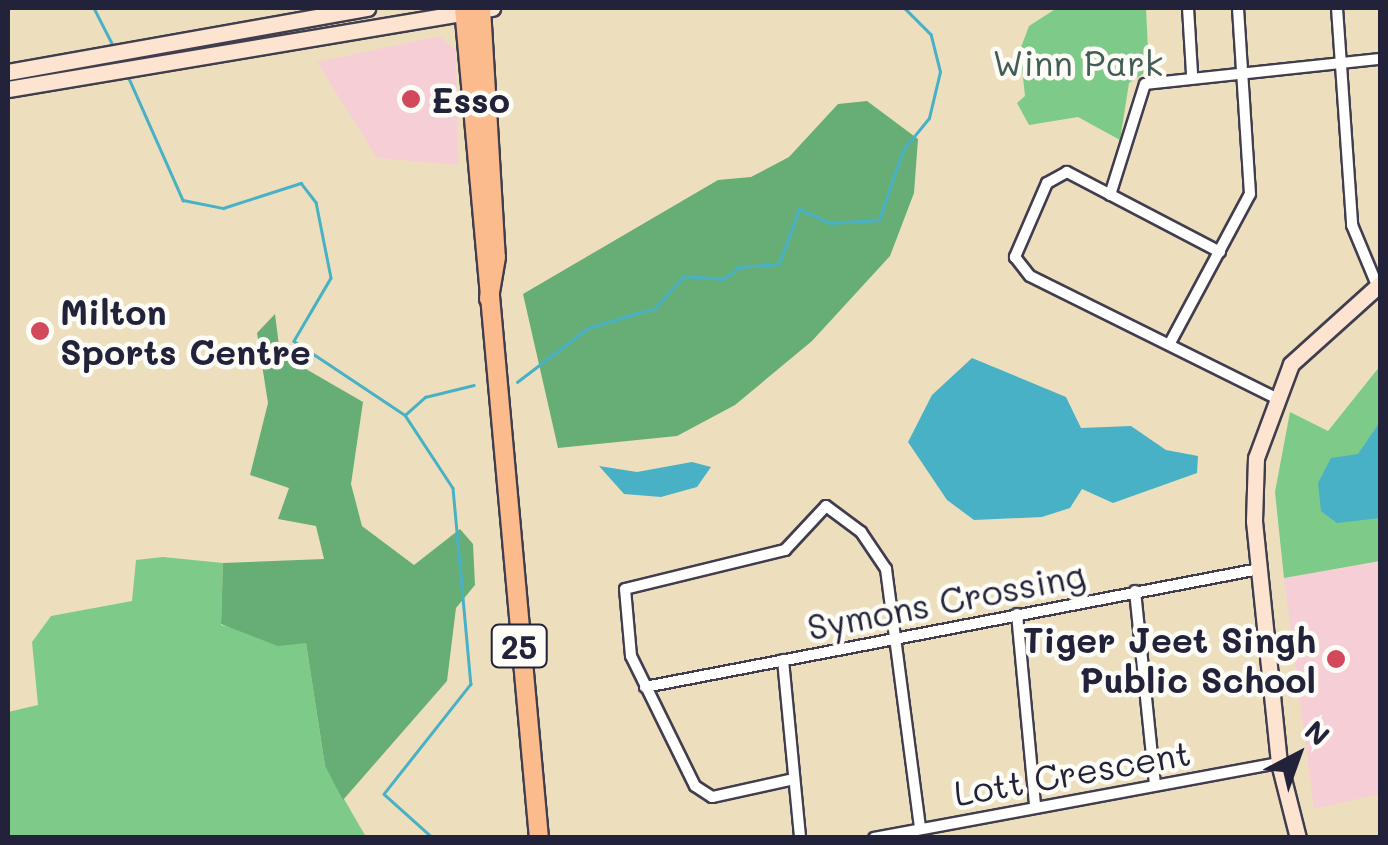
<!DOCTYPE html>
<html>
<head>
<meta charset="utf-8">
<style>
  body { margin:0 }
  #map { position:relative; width:1388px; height:845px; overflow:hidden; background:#eddfbd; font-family:Mali,sans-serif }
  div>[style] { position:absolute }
  .built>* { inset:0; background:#f6cfd6 }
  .green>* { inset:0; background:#7dca89 }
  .forest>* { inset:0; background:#66ae75 }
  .water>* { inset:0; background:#48b1c6 }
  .stream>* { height:2.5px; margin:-1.25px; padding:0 1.25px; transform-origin:1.25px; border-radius:1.25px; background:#48b1c6 }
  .roads { filter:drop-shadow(2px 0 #403e4e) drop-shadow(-2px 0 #403e4e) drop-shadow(0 2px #403e4e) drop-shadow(0 -2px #403e4e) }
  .street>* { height:10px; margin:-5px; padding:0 5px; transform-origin:5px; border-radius:5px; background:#fff }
  .secondary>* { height:15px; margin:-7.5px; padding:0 7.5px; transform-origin:7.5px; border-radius:7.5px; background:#fde4d1 }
  .primary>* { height:18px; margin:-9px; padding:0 9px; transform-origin:9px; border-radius:9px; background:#fbbb8d }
  .dots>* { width:28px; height:28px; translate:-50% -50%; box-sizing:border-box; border:5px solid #fdfcf7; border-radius:50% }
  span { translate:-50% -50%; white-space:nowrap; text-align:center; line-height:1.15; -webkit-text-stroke:9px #fdfcf7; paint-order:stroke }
  .shield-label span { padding:2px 8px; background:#fdfcf7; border:2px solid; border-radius:8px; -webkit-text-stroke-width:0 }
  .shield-label { font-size:32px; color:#22223b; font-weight:700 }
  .park-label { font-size:35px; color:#425d56 }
  .poi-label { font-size:35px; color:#22223b; font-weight:700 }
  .left { translate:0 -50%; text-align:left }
  .right { translate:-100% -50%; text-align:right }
  .street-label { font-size:35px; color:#22223b }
  .frame { position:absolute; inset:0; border:10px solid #22223b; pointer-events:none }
  .north { position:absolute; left:1248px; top:705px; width:100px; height:100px; -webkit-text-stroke:8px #fdfcf7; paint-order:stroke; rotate:41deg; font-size:28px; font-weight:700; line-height:40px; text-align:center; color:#22223b }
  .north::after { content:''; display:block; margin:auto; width:35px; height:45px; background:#22223b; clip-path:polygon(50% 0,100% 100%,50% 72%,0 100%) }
</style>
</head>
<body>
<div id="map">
  <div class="built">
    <i style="clip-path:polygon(439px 36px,456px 50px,458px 165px,377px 158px,317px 62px)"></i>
    <i style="clip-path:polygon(1380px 561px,1380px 794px,1314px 809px,1284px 578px)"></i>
  </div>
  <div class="green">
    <i style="clip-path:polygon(1057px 8px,1146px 8px,1149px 70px,1129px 83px,1120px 140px,1078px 117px,1029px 125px,1017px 103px,1025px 96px,1020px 50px,1029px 26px)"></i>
    <i style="clip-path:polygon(1380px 366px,1380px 561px,1284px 578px,1275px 492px,1290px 412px,1328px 431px)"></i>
    <i style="clip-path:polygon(163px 557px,223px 563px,221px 625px,306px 643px,325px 766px,366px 837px,8px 838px,8px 712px,38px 705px,32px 642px,51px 616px,132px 601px,136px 560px)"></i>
  </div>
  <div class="forest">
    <i style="clip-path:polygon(867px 101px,918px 139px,914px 193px,890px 256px,812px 341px,735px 405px,677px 436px,558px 448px,523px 294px,718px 180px,751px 177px,789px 157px,838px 104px)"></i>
    <i style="clip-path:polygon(275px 314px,280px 354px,363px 402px,351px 484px,362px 526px,414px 565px,460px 529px,473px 544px,475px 585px,456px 608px,447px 681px,343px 800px,325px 766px,306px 643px,278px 646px,221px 624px,223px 563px,324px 559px,316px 526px,278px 519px,289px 488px,250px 475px,268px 403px,257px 333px)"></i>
  </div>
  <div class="water">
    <i style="clip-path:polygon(972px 358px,1066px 397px,1081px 428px,1131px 426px,1166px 450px,1198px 456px,1197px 473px,1113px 503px,1082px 489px,1070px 508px,1042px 517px,974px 520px,947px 500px,908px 442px,932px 395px)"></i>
    <i style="clip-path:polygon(1380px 422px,1380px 518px,1337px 523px,1321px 511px,1318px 483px,1331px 458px,1358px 454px)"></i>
    <i style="clip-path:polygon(692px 462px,711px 467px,697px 487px,661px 497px,624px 494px,599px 466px,637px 472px)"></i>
  </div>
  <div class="stream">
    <i style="left:94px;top:8px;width:44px;rotate:62.9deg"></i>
    <i style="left:128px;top:76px;width:136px;rotate:66.1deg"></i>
    <i style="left:183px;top:200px;width:41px;rotate:11.3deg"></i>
    <i style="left:223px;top:208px;width:82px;rotate:-17.8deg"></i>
    <i style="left:301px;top:183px;width:24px;rotate:52deg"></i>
    <i style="left:316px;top:202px;width:77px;rotate:78.8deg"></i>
    <i style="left:331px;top:278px;width:73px;rotate:120.4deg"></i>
    <i style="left:294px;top:341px;width:133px;rotate:33.7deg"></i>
    <i style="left:405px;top:415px;width:87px;rotate:56.7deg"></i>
    <i style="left:453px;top:488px;width:197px;rotate:84.8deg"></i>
    <i style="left:471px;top:684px;width:140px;rotate:128.3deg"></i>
    <i style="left:384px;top:794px;width:66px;rotate:41.9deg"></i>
    <i style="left:517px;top:382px;width:89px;rotate:-37.3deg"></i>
    <i style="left:588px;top:328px;width:70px;rotate:-16.6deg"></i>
    <i style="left:655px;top:308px;width:43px;rotate:-47.8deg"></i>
    <i style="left:684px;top:276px;width:40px;rotate:4.3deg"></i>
    <i style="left:724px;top:279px;width:19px;rotate:-39deg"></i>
    <i style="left:739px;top:267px;width:40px;rotate:-4.3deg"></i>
    <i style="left:779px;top:264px;width:59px;rotate:-70deg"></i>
    <i style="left:799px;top:209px;width:35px;rotate:24deg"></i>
    <i style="left:831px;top:223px;width:48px;rotate:-3.6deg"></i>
    <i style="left:879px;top:220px;width:74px;rotate:-71.1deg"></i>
    <i style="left:903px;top:150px;width:41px;rotate:-50.9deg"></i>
    <i style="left:929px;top:118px;width:47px;rotate:-76.6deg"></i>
    <i style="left:940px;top:72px;width:38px;rotate:-104deg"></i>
    <i style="left:931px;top:35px;width:38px;rotate:-135deg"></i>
    <i style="left:405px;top:415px;width:27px;rotate:-42deg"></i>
    <i style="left:425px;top:397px;width:50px;rotate:-13.8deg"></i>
  </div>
  <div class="roads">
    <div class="street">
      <i style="left:1188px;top:8px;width:66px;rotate:86.5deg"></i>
      <i style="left:1337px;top:8px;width:218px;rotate:86deg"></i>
      <i style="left:1352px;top:225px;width:65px;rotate:67.4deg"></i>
      <i style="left:1110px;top:195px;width:116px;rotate:-72.5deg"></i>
      <i style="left:1145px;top:84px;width:236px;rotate:-6.1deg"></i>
      <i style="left:1220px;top:252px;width:173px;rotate:-152.4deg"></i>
      <i style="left:1067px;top:172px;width:23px;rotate:151deg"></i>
      <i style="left:1047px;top:183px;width:81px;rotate:113.4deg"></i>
      <i style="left:1015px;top:257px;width:24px;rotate:52deg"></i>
      <i style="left:1030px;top:276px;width:270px;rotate:26.4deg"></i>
      <i style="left:1170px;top:343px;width:169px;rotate:-61.8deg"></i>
      <i style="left:1250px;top:194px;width:186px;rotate:-93.7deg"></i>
      <i style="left:1135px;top:591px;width:195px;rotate:84.1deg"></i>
      <i style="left:1017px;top:614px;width:193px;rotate:84.6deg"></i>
      <i style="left:783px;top:660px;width:179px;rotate:84.5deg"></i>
      <i style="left:645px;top:687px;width:625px;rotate:-10.88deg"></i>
      <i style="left:794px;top:779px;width:84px;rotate:167.6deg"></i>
      <i style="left:712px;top:797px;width:20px;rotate:-147deg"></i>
      <i style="left:695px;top:786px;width:145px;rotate:-116.2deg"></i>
      <i style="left:631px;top:656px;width:67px;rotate:-95.1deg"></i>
      <i style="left:625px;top:589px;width:165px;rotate:-13.7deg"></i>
      <i style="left:785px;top:550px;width:60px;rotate:-47deg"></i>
      <i style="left:826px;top:506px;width:44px;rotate:36.6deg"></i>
      <i style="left:861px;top:532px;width:45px;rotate:56deg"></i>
      <i style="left:886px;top:569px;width:260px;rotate:82.5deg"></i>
      <i style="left:874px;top:838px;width:412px;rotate:-10.5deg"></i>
    </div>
    <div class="secondary">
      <i style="left:8px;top:72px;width:365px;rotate:-10.1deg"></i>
      <i style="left:8px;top:89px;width:491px;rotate:-9.5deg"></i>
      <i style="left:1298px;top:838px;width:77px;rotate:-104.2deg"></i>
      <i style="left:1279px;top:763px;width:243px;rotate:-95.9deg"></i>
      <i style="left:1254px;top:521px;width:63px;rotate:-88.2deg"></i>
      <i style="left:1256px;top:458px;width:100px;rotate:-69.6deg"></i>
      <i style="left:1291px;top:364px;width:120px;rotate:-42deg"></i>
    </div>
    <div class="primary">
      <i style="left:464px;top:8px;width:833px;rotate:84.84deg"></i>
      <i style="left:481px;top:8px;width:249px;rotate:86.6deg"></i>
      <i style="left:496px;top:257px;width:42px;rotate:99.7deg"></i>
    </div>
  </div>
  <div class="dots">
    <i style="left:411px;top:99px;background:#d1495b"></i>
    <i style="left:40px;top:331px;background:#d1495b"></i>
    <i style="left:1336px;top:659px;background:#d1495b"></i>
  </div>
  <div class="shield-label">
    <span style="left:519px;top:646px">25</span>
  </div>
  <div class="park-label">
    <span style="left:1078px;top:62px">Winn Park</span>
  </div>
  <div class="poi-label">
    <span class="left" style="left:431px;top:99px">Esso</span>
    <span class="left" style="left:60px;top:331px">Milton<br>Sports Centre</span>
    <span class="right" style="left:1316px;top:659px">Tiger Jeet Singh<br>Public School</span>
  </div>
  <div class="street-label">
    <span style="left:946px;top:600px;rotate:-11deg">Symons Crossing</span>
    <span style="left:1072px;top:772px;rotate:-10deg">Lott Crescent</span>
  </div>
  <div class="frame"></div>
  <div class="north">N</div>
</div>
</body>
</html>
